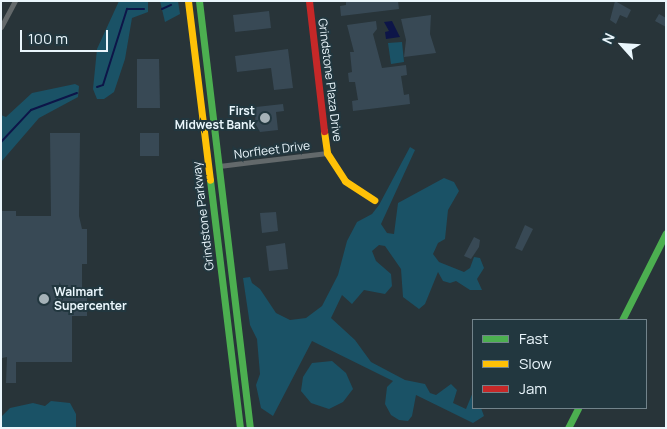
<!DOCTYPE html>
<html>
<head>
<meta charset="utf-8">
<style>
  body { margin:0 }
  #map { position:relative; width:667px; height:429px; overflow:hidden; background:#283439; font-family:Manrope,sans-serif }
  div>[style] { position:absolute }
  .green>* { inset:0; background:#1a5266 }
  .water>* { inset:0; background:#0d1548 }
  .stream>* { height:2px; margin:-1px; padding:0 1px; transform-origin:1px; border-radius:1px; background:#0d1548 }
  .building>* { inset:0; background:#384955 }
  .street>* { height:5px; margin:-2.5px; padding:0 2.5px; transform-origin:2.5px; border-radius:2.5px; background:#63696b }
  .fast>* { height:7px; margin:-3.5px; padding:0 3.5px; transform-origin:3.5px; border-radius:3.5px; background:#4caf50 }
  .slow>* { height:7px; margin:-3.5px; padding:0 3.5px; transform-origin:3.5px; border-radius:3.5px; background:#ffc107 }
  .jam>* { height:7px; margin:-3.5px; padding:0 3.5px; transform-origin:3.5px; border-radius:3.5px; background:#c62828 }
  .dots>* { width:14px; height:14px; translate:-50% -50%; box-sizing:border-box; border:2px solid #22373f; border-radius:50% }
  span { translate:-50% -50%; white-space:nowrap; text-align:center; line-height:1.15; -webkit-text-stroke:4px #22373f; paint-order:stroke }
  .street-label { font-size:12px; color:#eaf6fc }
  .poi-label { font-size:12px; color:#eaf6fc; font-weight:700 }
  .right { translate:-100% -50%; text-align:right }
  .left { translate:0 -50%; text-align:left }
  .frame { position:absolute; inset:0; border:2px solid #eaf6fc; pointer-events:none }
  .legend { position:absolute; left:472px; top:319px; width:175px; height:90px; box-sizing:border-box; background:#22373f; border:1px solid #72838b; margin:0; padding:6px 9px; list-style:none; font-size:15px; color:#eaf6fc }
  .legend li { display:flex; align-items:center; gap:10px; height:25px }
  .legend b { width:25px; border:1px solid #72838b }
  .north { position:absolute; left:597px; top:20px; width:50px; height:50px; -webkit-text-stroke:4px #22373f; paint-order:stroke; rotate:296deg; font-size:14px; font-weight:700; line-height:20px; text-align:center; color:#eaf6fc }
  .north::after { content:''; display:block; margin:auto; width:18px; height:22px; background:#eaf6fc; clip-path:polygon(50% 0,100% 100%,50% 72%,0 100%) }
  .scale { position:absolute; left:20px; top:30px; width:88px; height:22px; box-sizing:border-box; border:2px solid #eaf6fc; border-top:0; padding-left:6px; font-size:15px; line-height:18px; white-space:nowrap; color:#eaf6fc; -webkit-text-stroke:4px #22373f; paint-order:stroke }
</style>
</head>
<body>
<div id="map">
  <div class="green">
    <i style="clip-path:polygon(119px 1px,148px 1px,148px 12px,132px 18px,125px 59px,114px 92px,104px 99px,97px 99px,93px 89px,97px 49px)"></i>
    <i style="clip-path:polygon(160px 1px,178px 1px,180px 14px,165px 22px)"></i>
    <i style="clip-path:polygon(402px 42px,404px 62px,391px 64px,388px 43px)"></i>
    <i style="clip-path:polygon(75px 84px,79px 86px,78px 97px,39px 118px,1px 162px,1px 115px,6px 117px,32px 93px)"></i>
    <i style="clip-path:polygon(410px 147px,415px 150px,381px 224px,387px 233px,394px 234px,398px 203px,444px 178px,454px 182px,459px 191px,448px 210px,445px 239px,438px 243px,433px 254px,439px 262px,464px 272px,470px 268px,474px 257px,480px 258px,484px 268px,477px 279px,482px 290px,470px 290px,456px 281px,450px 283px,443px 281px,438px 272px,425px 304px,419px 309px,403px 297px,401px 269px,385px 246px,379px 245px,372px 251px,376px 261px,391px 274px,392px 286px,385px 294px,364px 290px,352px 304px,342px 295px,331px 318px,355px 340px,371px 362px,405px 380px,425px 384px,430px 393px,436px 395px,451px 384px,457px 390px,453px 403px,466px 409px,473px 392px,473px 408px,481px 408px,484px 416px,473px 423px,416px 395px,412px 416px,408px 421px,399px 420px,391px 415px,385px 404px,387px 387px,393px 381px,312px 341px,273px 416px,261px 408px,256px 385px,260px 374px,257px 339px,250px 325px,243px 278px,250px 277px,252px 283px,260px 289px,276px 313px,290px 320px,306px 318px,322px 306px,338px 275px,347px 241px,357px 222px,372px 214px,379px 205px)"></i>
    <i style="clip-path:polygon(332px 361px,346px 373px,353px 389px,343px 402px,329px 409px,311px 403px,301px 391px,303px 377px,312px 363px)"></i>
    <i style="clip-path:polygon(51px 401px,70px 403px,76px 414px,76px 428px,1px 428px,1px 417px,10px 408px,33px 403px,45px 406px)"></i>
  </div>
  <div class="water">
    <i style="clip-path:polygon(392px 21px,400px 37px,386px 39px,385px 32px,389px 31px,384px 22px)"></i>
  </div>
  <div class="stream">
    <i style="left:162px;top:9px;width:10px;rotate:-24deg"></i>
    <i style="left:97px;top:87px;width:6px;rotate:-18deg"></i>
    <i style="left:103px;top:85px;width:80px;rotate:-72.5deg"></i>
    <i style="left:127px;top:9px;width:17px"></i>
    <i style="left:1px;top:142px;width:44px;rotate:-46.8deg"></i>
    <i style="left:31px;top:110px;width:49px;rotate:-20.3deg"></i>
  </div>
  <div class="building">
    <i style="clip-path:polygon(346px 1px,398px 1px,399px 9px,341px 16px,340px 6px,346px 5px)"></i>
    <i style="clip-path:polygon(615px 1px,631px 10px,627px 18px,620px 15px,616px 24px,610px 20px)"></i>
    <i style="clip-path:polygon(269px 11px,271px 28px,235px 32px,233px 15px)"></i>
    <i style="clip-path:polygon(659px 14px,666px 18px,666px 27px,655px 21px)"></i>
    <i style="clip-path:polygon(431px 15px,430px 34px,436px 53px,404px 57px,406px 40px,401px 19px)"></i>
    <i style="clip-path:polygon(376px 21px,377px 29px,373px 34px,382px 68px,406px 65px,407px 75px,401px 76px,404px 95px,409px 94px,410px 104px,353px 111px,352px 101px,358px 100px,355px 82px,349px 82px,348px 73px,352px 72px,350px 52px,354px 52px,347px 25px)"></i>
    <i style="clip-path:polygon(288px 49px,293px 88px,274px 90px,271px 68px,237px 72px,235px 56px)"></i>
    <i style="clip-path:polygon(137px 59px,159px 59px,160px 108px,137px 108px)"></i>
    <i style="clip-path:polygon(283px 104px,284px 111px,276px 112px,278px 130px,260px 132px,255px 123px,256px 107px)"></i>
    <i style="clip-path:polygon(50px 133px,80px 133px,79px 216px,82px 229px,87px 229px,87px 264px,82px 264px,82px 291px,87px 291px,87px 316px,72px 316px,72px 362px,16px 362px,16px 383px,6px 383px,7px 357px,2px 358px,1px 352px,1px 211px,16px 211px,16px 216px,51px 216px)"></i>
    <i style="clip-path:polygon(140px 133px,159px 133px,159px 156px,140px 156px)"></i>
    <i style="clip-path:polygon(276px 212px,278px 231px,262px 233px,260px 213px)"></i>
    <i style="clip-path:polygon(525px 225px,533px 229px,522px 251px,515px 248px)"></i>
    <i style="clip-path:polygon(474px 237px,480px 240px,479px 247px,471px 259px,464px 256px)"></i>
    <i style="clip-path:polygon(285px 243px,288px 269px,269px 271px,266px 246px)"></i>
  </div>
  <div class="street">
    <i style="left:1px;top:27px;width:30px;rotate:-62deg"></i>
    <i style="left:219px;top:166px;width:109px;rotate:-6.9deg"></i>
  </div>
  <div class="fast">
    <i style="left:199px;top:1px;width:430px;rotate:83.2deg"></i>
    <i style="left:210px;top:180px;width:250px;rotate:83.1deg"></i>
    <i style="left:622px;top:320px;width:97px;rotate:-63.2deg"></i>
    <i style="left:568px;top:428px;width:22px;rotate:-63deg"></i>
  </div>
  <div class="slow">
    <i style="left:188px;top:1px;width:180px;rotate:83deg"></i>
    <i style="left:324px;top:131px;width:22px;rotate:82deg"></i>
    <i style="left:327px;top:153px;width:33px;rotate:57deg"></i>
    <i style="left:345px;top:181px;width:35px;rotate:33deg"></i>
  </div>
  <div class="jam">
    <i style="left:309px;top:1px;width:131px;rotate:83.4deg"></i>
  </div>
  <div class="dots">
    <i style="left:265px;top:118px;background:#a6b2b8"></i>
    <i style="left:44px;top:299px;background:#a6b2b8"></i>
  </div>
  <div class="street-label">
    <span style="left:330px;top:80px;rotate:83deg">Grindstone Plaza Drive</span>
    <span style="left:272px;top:150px;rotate:-7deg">Norfleet Drive</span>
    <span style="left:203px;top:216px;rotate:-97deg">Grindstone Parkway</span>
  </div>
  <div class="poi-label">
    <span class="right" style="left:255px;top:118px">First<br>Midwest Bank</span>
    <span class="left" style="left:54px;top:299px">Walmart<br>Supercenter</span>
  </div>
  <div class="frame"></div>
  <ul class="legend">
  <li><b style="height:6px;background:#4caf50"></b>Fast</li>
  <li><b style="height:6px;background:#ffc107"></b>Slow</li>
  <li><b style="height:6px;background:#c62828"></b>Jam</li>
  </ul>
  <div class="north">N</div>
  <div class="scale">100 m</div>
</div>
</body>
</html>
